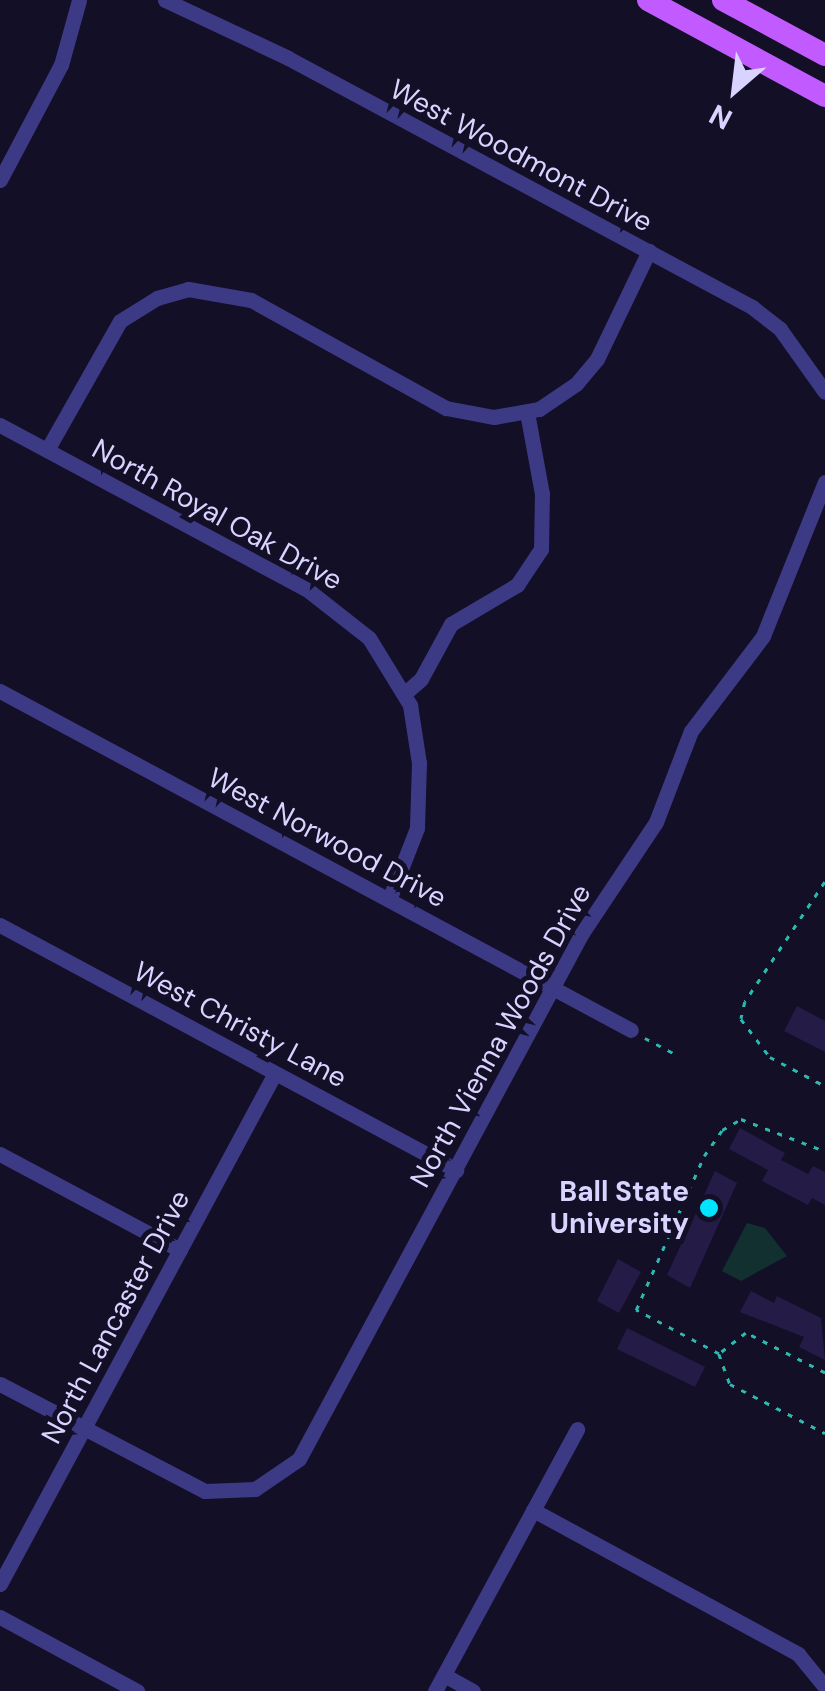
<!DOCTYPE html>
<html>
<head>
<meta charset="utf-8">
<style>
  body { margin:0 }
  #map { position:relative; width:825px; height:1691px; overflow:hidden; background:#130f26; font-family:"DM Sans",sans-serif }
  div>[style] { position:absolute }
  .green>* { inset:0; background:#12302f }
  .building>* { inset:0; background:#241b47 }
  .path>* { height:2.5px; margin-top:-1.25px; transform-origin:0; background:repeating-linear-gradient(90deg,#2fb8b0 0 5px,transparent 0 13px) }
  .minor>* { height:15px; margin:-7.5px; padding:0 7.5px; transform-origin:7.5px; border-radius:7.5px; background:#3d3a85 }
  .primary>* { height:22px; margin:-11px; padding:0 11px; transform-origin:11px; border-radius:11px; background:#c25bff }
  .dots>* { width:28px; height:28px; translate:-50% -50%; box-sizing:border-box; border:5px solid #130f26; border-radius:50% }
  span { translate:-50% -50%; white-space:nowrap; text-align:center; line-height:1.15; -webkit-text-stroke:10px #130f26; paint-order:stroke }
  .street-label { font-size:28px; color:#d9d4ff }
  .poi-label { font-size:28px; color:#d9d4ff; font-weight:700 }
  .right { translate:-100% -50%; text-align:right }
  .north { position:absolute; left:685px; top:40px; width:100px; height:100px; -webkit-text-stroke:8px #130f26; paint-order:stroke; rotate:208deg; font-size:28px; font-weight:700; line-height:40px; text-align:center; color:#d9d4ff }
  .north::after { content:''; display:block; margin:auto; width:35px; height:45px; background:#d9d4ff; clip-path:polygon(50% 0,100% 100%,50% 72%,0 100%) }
</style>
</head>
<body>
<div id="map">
  <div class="green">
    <i style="clip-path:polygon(747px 1223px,765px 1228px,787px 1256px,741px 1281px,722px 1271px)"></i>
  </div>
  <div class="building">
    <i style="clip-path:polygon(797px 1006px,825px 1021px,825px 1052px,784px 1031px)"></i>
    <i style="clip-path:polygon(740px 1128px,785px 1153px,781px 1160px,808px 1174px,813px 1166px,825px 1172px,825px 1205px,812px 1198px,808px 1205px,762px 1181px,768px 1170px,729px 1149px)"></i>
    <i style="clip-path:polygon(715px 1171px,737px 1183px,690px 1288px,667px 1275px)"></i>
    <i style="clip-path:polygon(618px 1259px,641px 1272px,619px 1313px,597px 1301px)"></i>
    <i style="clip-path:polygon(751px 1291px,774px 1303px,777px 1296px,821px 1318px,825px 1360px,799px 1347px,804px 1337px,740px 1312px)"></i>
    <i style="clip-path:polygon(627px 1328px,705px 1367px,695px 1387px,617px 1349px)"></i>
  </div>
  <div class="path">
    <i style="left:825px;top:882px;width:144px;rotate:123.7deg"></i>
    <i style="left:745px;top:1002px;width:17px;rotate:103deg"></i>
    <i style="left:741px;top:1019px;width:48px;rotate:52.7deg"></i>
    <i style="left:770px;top:1057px;width:62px;rotate:27.8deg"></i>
    <i style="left:645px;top:1038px;width:32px;rotate:28deg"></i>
    <i style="left:719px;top:1354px;width:94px;rotate:-152.1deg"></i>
    <i style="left:636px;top:1310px;width:168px;rotate:-66.2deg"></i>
    <i style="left:704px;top:1156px;width:32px;rotate:-55deg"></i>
    <i style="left:722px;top:1130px;width:22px;rotate:-30deg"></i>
    <i style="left:741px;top:1119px;width:90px;rotate:20.9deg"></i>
    <i style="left:825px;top:1373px;width:89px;rotate:-153.1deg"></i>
    <i style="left:746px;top:1333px;width:34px;rotate:142deg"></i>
    <i style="left:719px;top:1354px;width:32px;rotate:70deg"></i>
    <i style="left:730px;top:1384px;width:107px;rotate:27.3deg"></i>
  </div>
  <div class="minor">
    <i style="left:165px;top:0;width:136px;rotate:25.2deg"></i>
    <i style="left:288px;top:58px;width:527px;rotate:28.22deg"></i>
    <i style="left:752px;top:307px;width:36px;rotate:38deg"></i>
    <i style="left:780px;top:329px;width:77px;rotate:54.5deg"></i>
    <i style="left:0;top:180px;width:130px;rotate:-62.1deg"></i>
    <i style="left:61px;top:65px;width:67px;rotate:-74.5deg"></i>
    <i style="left:0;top:425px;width:351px;rotate:28.2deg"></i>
    <i style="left:309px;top:591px;width:76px;rotate:38.1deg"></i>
    <i style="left:369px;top:638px;width:79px;rotate:58.5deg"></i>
    <i style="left:410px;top:705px;width:59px;rotate:81.2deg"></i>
    <i style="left:419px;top:763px;width:65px;rotate:91.8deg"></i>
    <i style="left:417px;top:828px;width:77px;rotate:111.3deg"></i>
    <i style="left:47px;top:450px;width:148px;rotate:-60.5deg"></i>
    <i style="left:120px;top:321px;width:44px;rotate:-31.9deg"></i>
    <i style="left:157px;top:298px;width:32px;rotate:-16deg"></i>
    <i style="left:188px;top:289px;width:64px;rotate:9.9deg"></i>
    <i style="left:251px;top:300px;width:223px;rotate:29deg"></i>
    <i style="left:446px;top:408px;width:49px;rotate:10.6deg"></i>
    <i style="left:494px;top:417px;width:46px;rotate:-10.1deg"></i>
    <i style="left:539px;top:409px;width:45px;rotate:-34deg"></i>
    <i style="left:576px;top:384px;width:33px;rotate:-50deg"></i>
    <i style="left:597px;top:359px;width:120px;rotate:-64.3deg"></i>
    <i style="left:0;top:691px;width:716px;rotate:28.25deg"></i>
    <i style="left:405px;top:693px;width:21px;rotate:-41deg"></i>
    <i style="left:421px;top:679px;width:63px;rotate:-61.4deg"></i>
    <i style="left:451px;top:624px;width:77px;rotate:-30.6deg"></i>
    <i style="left:517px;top:585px;width:43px;rotate:-56.3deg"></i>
    <i style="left:541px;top:549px;width:55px;rotate:-89deg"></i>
    <i style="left:542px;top:494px;width:83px;rotate:-100.4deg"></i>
    <i style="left:0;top:925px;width:518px;rotate:28.25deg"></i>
    <i style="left:0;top:1154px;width:204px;rotate:28.1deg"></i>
    <i style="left:0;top:1384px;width:231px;rotate:27.6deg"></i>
    <i style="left:205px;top:1491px;width:50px;rotate:-2.3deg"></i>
    <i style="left:255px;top:1489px;width:53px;rotate:-34.3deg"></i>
    <i style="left:299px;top:1459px;width:597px;rotate:-61.72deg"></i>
    <i style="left:582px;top:933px;width:133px;rotate:-56.3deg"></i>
    <i style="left:656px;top:822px;width:97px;rotate:-69deg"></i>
    <i style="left:691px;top:731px;width:119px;rotate:-52.8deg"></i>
    <i style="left:763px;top:636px;width:166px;rotate:-68.1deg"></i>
    <i style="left:533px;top:1510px;width:302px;rotate:28.5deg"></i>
    <i style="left:798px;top:1654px;width:43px;rotate:50.7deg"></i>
    <i style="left:0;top:1584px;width:580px;rotate:-61.71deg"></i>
    <i style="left:0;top:1617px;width:156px;rotate:28.4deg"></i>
    <i style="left:444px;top:1675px;width:33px;rotate:29deg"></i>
    <i style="left:435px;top:1691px;width:298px;rotate:-61.5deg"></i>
  </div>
  <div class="primary">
    <i style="left:648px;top:0;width:201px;rotate:28.5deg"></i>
    <i style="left:723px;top:0;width:116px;rotate:28.3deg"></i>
  </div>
  <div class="dots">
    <i style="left:709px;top:1208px;background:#00e5ff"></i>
  </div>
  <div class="street-label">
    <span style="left:521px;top:156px;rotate:28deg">West Woodmont Drive</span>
    <span style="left:217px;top:515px;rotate:29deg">North Royal Oak Drive</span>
    <span style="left:327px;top:838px;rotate:28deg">West Norwood Drive</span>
    <span style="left:240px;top:1025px;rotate:28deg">West Christy Lane</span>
    <span style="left:501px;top:1036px;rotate:-61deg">North Vienna Woods Drive</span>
    <span style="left:116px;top:1317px;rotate:-62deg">North Lancaster Drive</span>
  </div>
  <div class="poi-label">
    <span class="right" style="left:689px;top:1208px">Ball State<br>University</span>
  </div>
  <div class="north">N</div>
</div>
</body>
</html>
